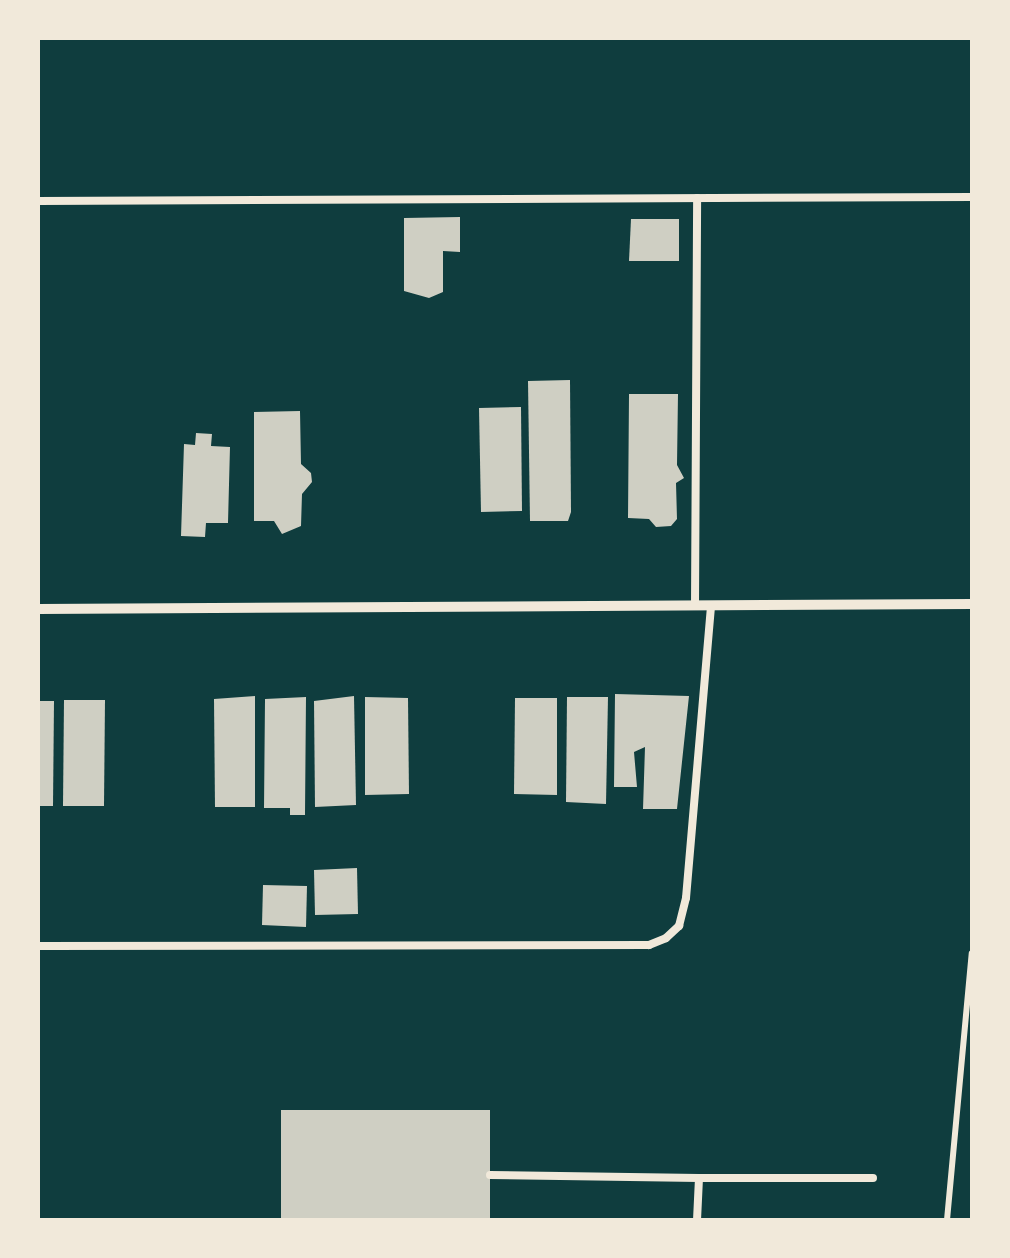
<!DOCTYPE html>
<html>
<head>
<meta charset="utf-8">
<style>
  body { margin:0 }
  #map { position:relative; width:1010px; height:1258px; overflow:hidden; background:#0f3d3e; font-family:"Source Sans 3",sans-serif }
  div>[style] { position:absolute }
  .building>* { inset:0; background:#cfcfc3 }
  .path>* { height:6px; margin:-3px; padding:0 3px; transform-origin:3px; border-radius:3px; background:#f1e9da }
  .service>* { height:8px; margin:-4px; padding:0 4px; transform-origin:4px; border-radius:4px; background:#f1e9da }
  .minor>* { height:10px; margin:-5px; padding:0 5px; transform-origin:5px; border-radius:5px; background:#f1e9da }
  span { translate:-50% -50%; white-space:nowrap; text-align:center; line-height:1.15; -webkit-text-stroke:10px #f1e9da; paint-order:stroke }
  .frame { position:absolute; inset:0; border:40px solid #f1e9da; pointer-events:none }
</style>
</head>
<body>
<div id="map">
  <div class="building">
    <i style="clip-path:polygon(460px 217px,460px 252px,443px 251px,443px 292px,429px 298px,404px 291px,404px 218px)"></i>
    <i style="clip-path:polygon(631px 219px,679px 219px,679px 261px,629px 261px)"></i>
    <i style="clip-path:polygon(570px 380px,571px 512px,568px 521px,530px 521px,528px 381px)"></i>
    <i style="clip-path:polygon(629px 394px,678px 394px,677px 465px,684px 478px,676px 483px,677px 519px,671px 526px,656px 527px,649px 519px,628px 518px)"></i>
    <i style="clip-path:polygon(521px 407px,522px 511px,481px 512px,479px 408px)"></i>
    <i style="clip-path:polygon(300px 411px,301px 464px,311px 473px,312px 482px,302px 494px,301px 526px,282px 534px,274px 521px,254px 521px,254px 412px)"></i>
    <i style="clip-path:polygon(196px 433px,212px 434px,211px 446px,230px 447px,228px 523px,206px 523px,205px 537px,181px 536px,184px 444px,195px 445px)"></i>
    <i style="clip-path:polygon(615px 694px,689px 696px,677px 809px,643px 809px,645px 747px,634px 752px,637px 787px,614px 787px)"></i>
    <i style="clip-path:polygon(255px 696px,255px 807px,215px 807px,214px 699px)"></i>
    <i style="clip-path:polygon(354px 696px,356px 805px,315px 807px,314px 701px)"></i>
    <i style="clip-path:polygon(306px 697px,305px 815px,290px 815px,290px 808px,264px 808px,265px 699px)"></i>
    <i style="clip-path:polygon(365px 697px,408px 698px,409px 794px,365px 795px)"></i>
    <i style="clip-path:polygon(567px 697px,608px 697px,606px 804px,566px 802px)"></i>
    <i style="clip-path:polygon(515px 698px,557px 698px,557px 795px,514px 794px)"></i>
    <i style="clip-path:polygon(64px 700px,105px 700px,104px 806px,63px 806px)"></i>
    <i style="clip-path:polygon(38px 701px,54px 701px,53px 806px,38px 806px)"></i>
    <i style="clip-path:polygon(357px 868px,358px 914px,315px 915px,314px 870px)"></i>
    <i style="clip-path:polygon(263px 885px,307px 886px,306px 927px,262px 925px)"></i>
    <i style="clip-path:polygon(281px 1110px,490px 1110px,490px 1220px,281px 1220px)"></i>
  </div>
  <div class="path">
    <i style="left:947px;top:1220px;width:268px;rotate:-84.7deg"></i>
  </div>
  <div class="service">
    <i style="left:38px;top:201px;width:934px;rotate:-0.25deg"></i>
    <i style="left:695px;top:606px;width:408px;rotate:-89.7deg"></i>
    <i style="left:38px;top:946px;width:611px;rotate:-0.09deg"></i>
    <i style="left:649px;top:945px;width:18px;rotate:-22deg"></i>
    <i style="left:666px;top:938px;width:18px;rotate:-43deg"></i>
    <i style="left:679px;top:926px;width:29px;rotate:-76deg"></i>
    <i style="left:686px;top:898px;width:293px;rotate:-85.1deg"></i>
    <i style="left:490px;top:1175px;width:209px;rotate:0.8deg"></i>
    <i style="left:699px;top:1178px;width:42px;rotate:92.7deg"></i>
    <i style="left:699px;top:1178px;width:174px"></i>
  </div>
  <div class="minor">
    <i style="left:38px;top:609px;width:934px;rotate:-0.31deg"></i>
  </div>
  <div class="frame"></div>
</div>
</body>
</html>
